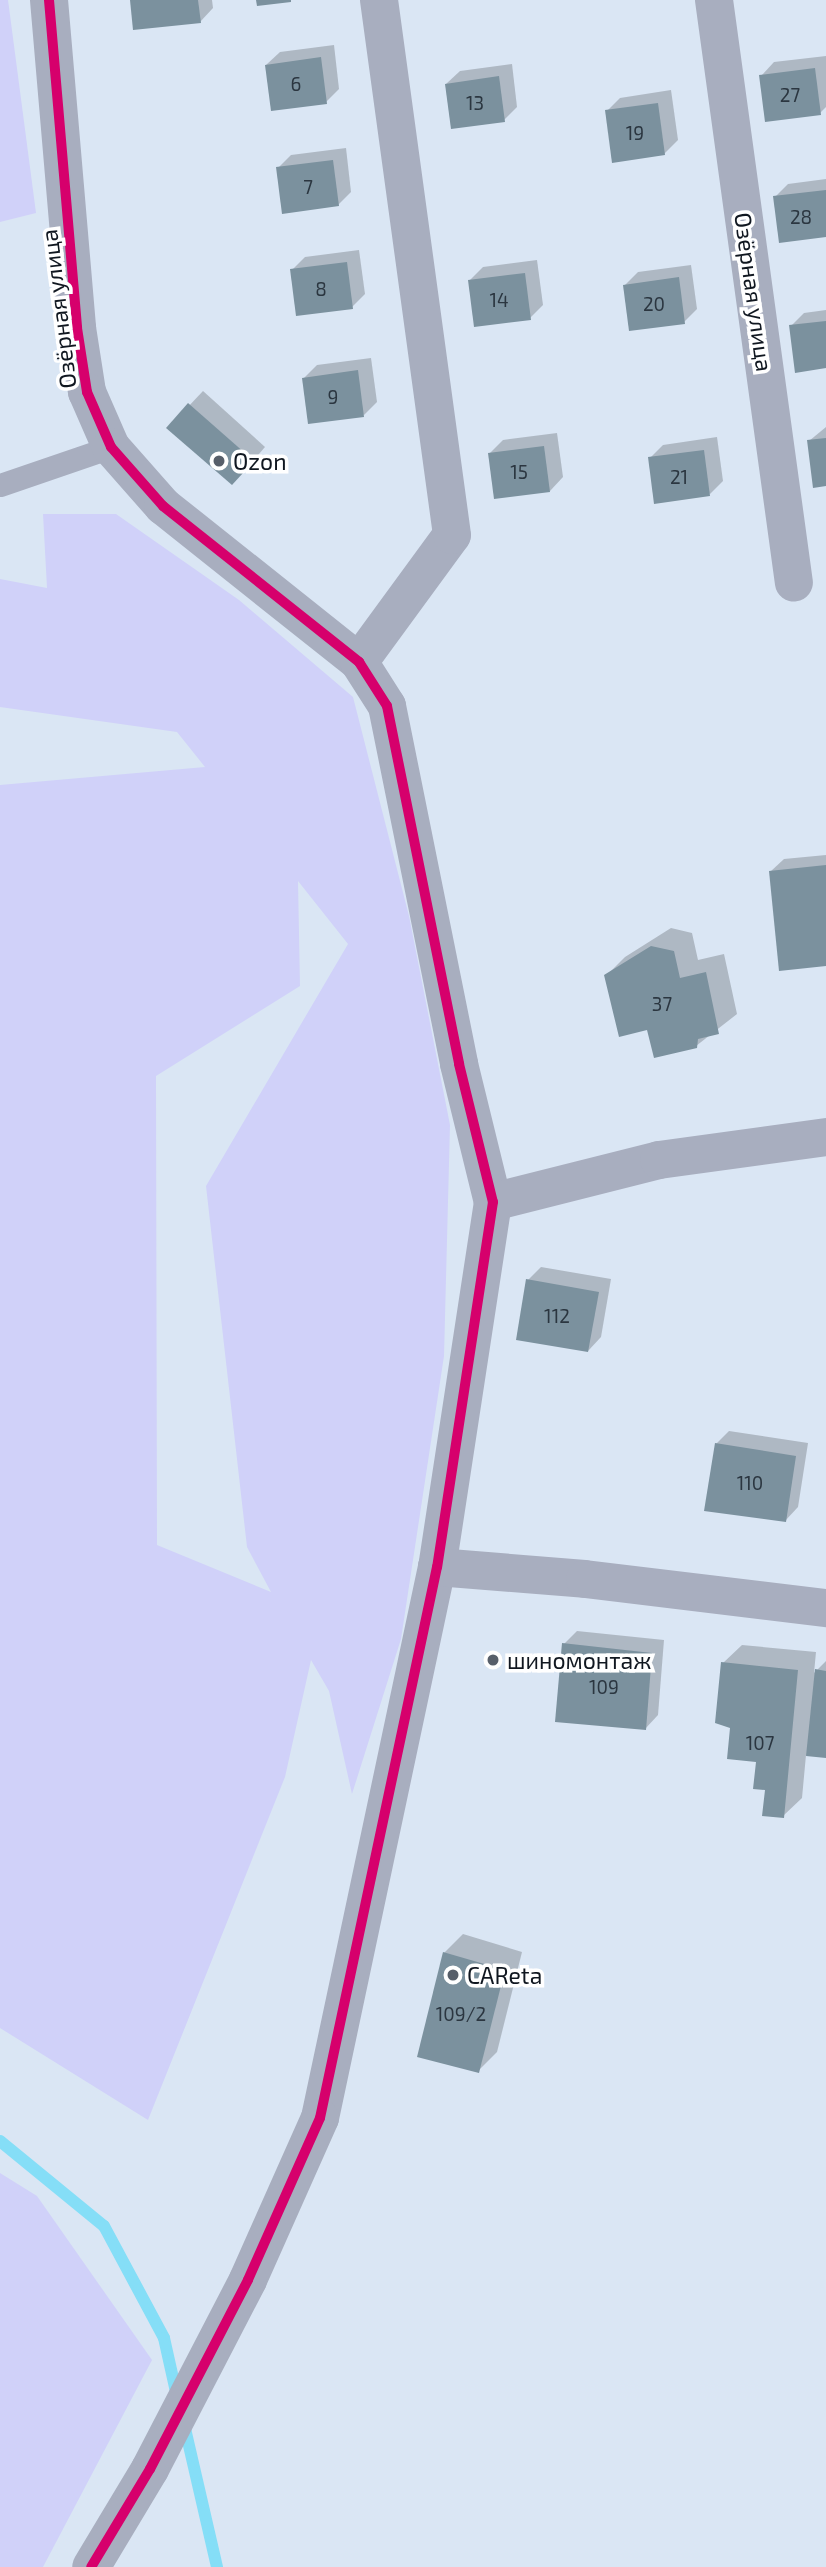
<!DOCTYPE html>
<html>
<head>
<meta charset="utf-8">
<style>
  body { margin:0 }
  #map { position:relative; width:826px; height:2567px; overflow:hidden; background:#dae6f4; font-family:"Exo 2",sans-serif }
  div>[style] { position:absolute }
  .green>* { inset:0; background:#d0d1f9 }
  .shadow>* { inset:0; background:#0003 }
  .stream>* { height:12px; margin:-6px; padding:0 6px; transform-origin:6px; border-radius:6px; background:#85def7 }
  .building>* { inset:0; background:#7b919e }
  .lane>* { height:23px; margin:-11.5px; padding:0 11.5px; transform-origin:11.5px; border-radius:11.5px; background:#a8aebf }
  .street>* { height:38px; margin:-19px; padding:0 19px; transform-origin:19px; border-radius:19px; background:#a8aebf }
  .cycleway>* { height:10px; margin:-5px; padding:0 5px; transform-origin:5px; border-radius:5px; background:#d6006c }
  .dots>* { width:19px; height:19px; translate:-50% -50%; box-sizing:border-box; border:4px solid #fff; border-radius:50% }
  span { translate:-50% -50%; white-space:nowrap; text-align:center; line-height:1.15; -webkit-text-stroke:7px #fff; paint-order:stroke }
  .number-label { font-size:19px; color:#2b3640 }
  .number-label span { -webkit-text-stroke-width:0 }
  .street-label { font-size:23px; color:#101720 }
  .poi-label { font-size:23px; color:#101720 }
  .left { translate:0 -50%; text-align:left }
</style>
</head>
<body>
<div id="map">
  <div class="green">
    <i style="clip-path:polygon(0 0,8px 0,36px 213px,0 222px)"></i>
    <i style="clip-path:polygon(evenodd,43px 514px,116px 514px,239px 600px,353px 697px,409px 916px,450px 1125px,444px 1356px,401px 1639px,352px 1794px,329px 1691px,311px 1660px,285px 1777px,148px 2120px,0 2028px,0 785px,205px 767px,177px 732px,0 707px,0 579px,47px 588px,43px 514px,298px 881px,348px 944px,206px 1186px,247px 1547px,271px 1592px,157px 1545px,156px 1076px,300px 986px,298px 881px)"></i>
    <i style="clip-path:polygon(0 2173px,37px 2196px,152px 2360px,43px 2567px,0 2567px)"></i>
  </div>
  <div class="shadow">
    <i style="clip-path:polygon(131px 0,212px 0,213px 8px,200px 22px)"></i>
    <i style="clip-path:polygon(334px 45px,339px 89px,326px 102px,266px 65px,280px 52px)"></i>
    <i style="clip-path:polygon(826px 56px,826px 107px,820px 113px,761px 76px,774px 62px)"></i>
    <i style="clip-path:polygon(512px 64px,517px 107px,504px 120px,446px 84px,460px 71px)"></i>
    <i style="clip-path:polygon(671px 90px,678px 140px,664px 154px,607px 111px,620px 98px)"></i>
    <i style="clip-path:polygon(346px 148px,351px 192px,338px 205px,278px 168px,291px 155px)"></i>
    <i style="clip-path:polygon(826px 179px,826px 235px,775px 197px,788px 184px)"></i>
    <i style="clip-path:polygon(359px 250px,365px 294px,352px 307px,292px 270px,305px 257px)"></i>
    <i style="clip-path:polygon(537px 260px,543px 305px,530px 318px,470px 280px,483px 267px)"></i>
    <i style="clip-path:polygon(691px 265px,697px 309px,684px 322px,625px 285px,638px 272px)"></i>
    <i style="clip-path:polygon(826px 310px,826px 367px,791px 326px,804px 313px)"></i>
    <i style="clip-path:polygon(371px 358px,377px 402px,364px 415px,304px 378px,317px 365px)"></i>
    <i style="clip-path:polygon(203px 391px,265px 447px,245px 470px,169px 427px)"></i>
    <i style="clip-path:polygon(826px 427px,826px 484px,809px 441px)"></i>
    <i style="clip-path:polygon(557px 433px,563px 477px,550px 491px,490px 453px,503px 440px)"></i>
    <i style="clip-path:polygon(717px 437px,723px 481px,710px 494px,650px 458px,663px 445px)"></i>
    <i style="clip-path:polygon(826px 855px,826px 964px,770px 872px,784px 859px)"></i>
    <i style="clip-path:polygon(671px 928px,692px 933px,698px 960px,724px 954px,737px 1014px,696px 1046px,648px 1028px,606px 976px,625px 957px)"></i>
    <i style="clip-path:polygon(541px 1267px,611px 1279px,601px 1337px,588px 1351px,528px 1280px)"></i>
    <i style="clip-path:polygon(729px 1431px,808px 1443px,798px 1507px,785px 1521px,716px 1444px)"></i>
    <i style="clip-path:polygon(577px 1631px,664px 1640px,658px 1715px,645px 1729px,564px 1644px)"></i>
    <i style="clip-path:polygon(742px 1645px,816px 1652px,814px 1673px,826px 1661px,826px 1757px,806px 1755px,802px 1798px,783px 1816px,758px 1760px,732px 1726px,723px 1663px)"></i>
    <i style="clip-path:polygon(463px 1934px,522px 1952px,497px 2052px,478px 2071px,444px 1953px)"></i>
  </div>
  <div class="stream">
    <i style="left:0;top:2141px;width:134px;rotate:39.3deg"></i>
    <i style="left:104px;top:2226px;width:127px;rotate:61.8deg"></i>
    <i style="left:164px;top:2338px;width:59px;rotate:77.4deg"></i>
    <i style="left:184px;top:2424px;width:147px;rotate:77deg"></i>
  </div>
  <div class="building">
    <i style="clip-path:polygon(130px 0,198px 0,201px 23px,133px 30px)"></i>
    <i style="clip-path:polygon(256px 0,291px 0,291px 2px,257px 6px)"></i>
    <i style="clip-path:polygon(321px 57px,327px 104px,271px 111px,265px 65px)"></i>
    <i style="clip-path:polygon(815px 68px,821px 115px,765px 122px,759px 75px)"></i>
    <i style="clip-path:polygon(499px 76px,505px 122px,451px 129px,445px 84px)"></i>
    <i style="clip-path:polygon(658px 103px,665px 155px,612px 163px,605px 110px)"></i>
    <i style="clip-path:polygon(333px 160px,339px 206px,282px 214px,276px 167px)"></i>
    <i style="clip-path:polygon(826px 190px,826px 237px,779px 243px,773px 196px)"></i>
    <i style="clip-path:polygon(347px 262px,353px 309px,296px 316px,290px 269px)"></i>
    <i style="clip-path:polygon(525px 273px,531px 320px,474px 327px,468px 280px)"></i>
    <i style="clip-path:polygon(679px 277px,685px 324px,629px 331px,623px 285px)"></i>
    <i style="clip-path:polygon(826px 321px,826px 368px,795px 373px,789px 325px)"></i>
    <i style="clip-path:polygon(358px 370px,364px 417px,308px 424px,302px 378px)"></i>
    <i style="clip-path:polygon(188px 403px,254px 461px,232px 485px,166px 428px)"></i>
    <i style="clip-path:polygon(826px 438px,826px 486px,813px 488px,807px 440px)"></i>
    <i style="clip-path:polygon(544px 446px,550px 492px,494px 499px,488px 453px)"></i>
    <i style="clip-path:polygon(704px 450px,710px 496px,654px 504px,648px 457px)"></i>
    <i style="clip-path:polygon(826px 865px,826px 966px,779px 971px,769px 871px)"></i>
    <i style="clip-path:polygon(651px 946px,674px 951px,680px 978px,706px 972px,719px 1034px,698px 1039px,697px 1048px,654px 1058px,647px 1030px,619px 1037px,604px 975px)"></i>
    <i style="clip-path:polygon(526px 1279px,599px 1292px,588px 1352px,516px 1340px)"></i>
    <i style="clip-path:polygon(715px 1443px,796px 1456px,786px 1522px,704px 1511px)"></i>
    <i style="clip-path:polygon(562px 1643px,652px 1653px,646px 1730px,555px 1722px)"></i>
    <i style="clip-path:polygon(721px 1662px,798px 1670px,784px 1818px,762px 1816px,765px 1790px,753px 1789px,756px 1762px,727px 1759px,730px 1728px,715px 1723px)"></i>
    <i style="clip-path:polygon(815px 1669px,826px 1671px,826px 1758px,806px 1756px)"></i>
    <i style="clip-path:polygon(443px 1952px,505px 1970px,479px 2073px,417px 2057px)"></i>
  </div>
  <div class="lane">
    <i style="left:0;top:485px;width:117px;rotate:-18.9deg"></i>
  </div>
  <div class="street">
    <i style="left:49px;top:0;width:329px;rotate:85.1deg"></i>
    <i style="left:77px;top:328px;width:65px;rotate:81.1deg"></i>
    <i style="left:87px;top:392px;width:60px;rotate:66.4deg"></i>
    <i style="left:111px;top:447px;width:79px;rotate:48.6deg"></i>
    <i style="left:163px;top:506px;width:251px;rotate:38.5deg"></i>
    <i style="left:359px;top:662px;width:52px;rotate:57.5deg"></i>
    <i style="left:387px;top:706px;width:365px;rotate:78.6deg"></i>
    <i style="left:459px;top:1064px;width:142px;rotate:76.2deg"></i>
    <i style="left:493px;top:1202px;width:369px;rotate:98.7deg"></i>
    <i style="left:437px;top:1567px;width:563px;rotate:101.99deg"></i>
    <i style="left:320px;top:2118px;width:177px;rotate:114deg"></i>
    <i style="left:248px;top:2280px;width:213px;rotate:117.4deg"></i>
    <i style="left:150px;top:2469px;width:114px;rotate:121deg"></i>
    <i style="left:714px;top:0;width:588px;rotate:82.19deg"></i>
    <i style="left:359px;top:662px;width:157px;rotate:-53.8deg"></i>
    <i style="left:452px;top:535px;width:540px;rotate:-97.77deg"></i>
    <i style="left:493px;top:1202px;width:171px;rotate:-14.2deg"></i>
    <i style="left:659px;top:1160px;width:169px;rotate:-7.8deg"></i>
    <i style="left:437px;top:1567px;width:148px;rotate:4.6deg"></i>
    <i style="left:585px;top:1579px;width:243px;rotate:6.9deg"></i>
  </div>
  <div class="cycleway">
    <i style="left:49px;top:0;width:329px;rotate:85.1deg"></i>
    <i style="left:77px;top:328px;width:65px;rotate:81.1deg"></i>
    <i style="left:87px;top:392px;width:60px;rotate:66.4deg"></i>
    <i style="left:111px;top:447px;width:79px;rotate:48.6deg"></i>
    <i style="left:163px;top:506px;width:251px;rotate:38.5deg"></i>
    <i style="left:359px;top:662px;width:52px;rotate:57.5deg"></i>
    <i style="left:387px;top:706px;width:365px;rotate:78.6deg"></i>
    <i style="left:459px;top:1064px;width:142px;rotate:76.2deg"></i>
    <i style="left:493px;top:1202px;width:369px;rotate:98.7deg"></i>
    <i style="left:437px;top:1567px;width:563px;rotate:101.99deg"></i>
    <i style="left:320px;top:2118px;width:177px;rotate:114deg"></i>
    <i style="left:248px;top:2280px;width:213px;rotate:117.4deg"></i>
    <i style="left:150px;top:2469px;width:114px;rotate:121deg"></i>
  </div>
  <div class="dots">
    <i style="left:219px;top:461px;background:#575f6a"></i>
    <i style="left:493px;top:1660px;background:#575f6a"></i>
    <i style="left:453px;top:1975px;background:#575f6a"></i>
  </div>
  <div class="number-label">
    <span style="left:296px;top:84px">6</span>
    <span style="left:790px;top:95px">27</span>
    <span style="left:475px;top:103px">13</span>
    <span style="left:635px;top:133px">19</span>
    <span style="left:308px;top:187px">7</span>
    <span style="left:801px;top:217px">28</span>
    <span style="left:321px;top:289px">8</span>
    <span style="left:499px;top:300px">14</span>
    <span style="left:654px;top:304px">20</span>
    <span style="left:333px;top:397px">9</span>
    <span style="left:519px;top:472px">15</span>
    <span style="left:679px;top:477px">21</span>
    <span style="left:662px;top:1004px">37</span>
    <span style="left:557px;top:1316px">112</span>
    <span style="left:750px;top:1483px">110</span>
    <span style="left:604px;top:1687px">109</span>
    <span style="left:760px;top:1743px">107</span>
    <span style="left:461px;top:2014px">109/2</span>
  </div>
  <div class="street-label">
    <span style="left:754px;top:292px;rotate:82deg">Озёрная улица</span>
    <span style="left:58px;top:309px;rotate:-97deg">Озёрная улица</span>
  </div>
  <div class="poi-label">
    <span class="left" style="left:233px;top:461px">Ozon</span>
    <span class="left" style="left:507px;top:1660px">шиномонтаж</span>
    <span class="left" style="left:467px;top:1975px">CAReta</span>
  </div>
</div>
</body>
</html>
